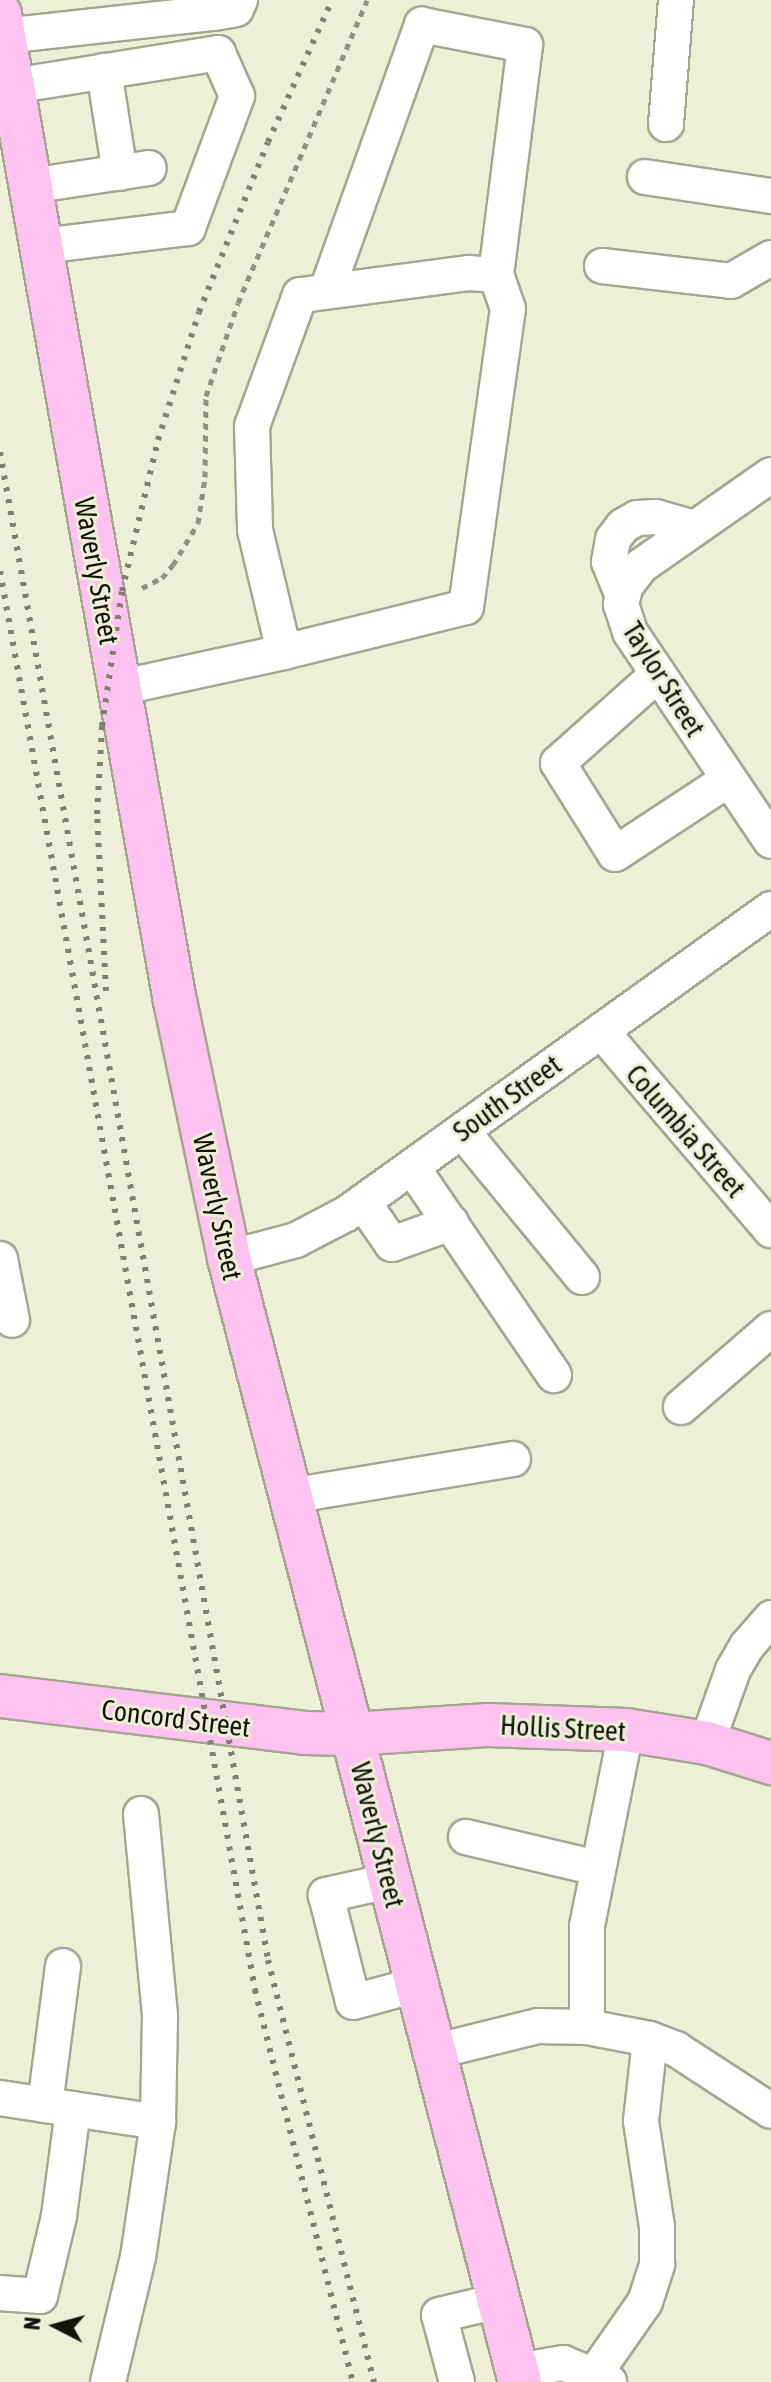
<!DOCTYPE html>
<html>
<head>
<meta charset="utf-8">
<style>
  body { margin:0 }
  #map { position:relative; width:771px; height:2382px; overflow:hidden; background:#edefd6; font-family:"Asap Condensed",sans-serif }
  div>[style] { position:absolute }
  .path>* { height:5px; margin-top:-2.5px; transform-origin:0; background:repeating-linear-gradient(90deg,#90917f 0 6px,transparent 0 12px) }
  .roads { filter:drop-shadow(2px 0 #a5a68f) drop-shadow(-2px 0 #a5a68f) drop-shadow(0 2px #a5a68f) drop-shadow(0 -2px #a5a68f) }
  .minor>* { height:34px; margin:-17px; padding:0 17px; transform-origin:17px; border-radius:17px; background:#fff }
  .major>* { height:42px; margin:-21px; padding:0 21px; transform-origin:21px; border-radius:21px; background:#fec2f0 }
  .rail>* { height:6px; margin-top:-3px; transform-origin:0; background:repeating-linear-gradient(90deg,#7f8070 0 4px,transparent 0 12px) }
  span { translate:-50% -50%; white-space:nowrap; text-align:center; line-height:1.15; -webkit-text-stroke:6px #edefd6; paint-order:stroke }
  .street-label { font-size:28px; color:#14140c }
  .north { position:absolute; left:16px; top:2286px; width:80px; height:80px; -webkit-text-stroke:6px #edefd6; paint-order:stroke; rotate:276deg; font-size:22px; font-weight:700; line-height:32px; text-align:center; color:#14140c }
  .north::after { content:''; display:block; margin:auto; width:28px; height:36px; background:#14140c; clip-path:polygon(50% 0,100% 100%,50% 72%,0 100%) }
</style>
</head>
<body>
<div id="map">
  <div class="path">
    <i style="left:142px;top:588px;width:22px;rotate:-27deg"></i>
    <i style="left:162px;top:578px;width:17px;rotate:-50deg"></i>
    <i style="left:173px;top:565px;width:49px;rotate:-59.2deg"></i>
    <i style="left:198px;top:523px;width:47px;rotate:-81.3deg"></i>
    <i style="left:205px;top:477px;width:81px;rotate:-89.3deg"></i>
    <i style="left:206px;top:396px;width:98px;rotate:-71deg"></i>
    <i style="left:238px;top:303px;width:329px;rotate:-66.9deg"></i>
  </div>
  <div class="roads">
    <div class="minor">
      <i style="left:4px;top:36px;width:211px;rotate:-6.3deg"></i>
      <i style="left:214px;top:13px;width:22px;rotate:-10deg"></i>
      <i style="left:236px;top:9px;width:10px;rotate:-66deg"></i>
      <i style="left:104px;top:71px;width:103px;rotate:81.1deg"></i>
      <i style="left:13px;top:86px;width:208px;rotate:-9.1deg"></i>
      <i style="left:218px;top:53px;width:47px;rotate:66.2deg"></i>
      <i style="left:237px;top:96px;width:141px;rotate:110.4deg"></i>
      <i style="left:188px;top:228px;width:148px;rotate:173deg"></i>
      <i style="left:666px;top:124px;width:124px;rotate:-85.4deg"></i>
      <i style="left:645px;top:177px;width:127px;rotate:8.6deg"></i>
      <i style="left:30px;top:186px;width:120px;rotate:-8.6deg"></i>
      <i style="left:602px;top:266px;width:130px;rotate:6.6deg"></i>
      <i style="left:731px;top:281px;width:46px;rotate:-29.9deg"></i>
      <i style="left:327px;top:290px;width:282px;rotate:-70.3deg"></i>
      <i style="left:422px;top:25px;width:105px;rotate:11deg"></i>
      <i style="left:525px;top:45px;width:232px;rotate:97.2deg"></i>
      <i style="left:771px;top:475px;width:159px;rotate:145deg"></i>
      <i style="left:641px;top:566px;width:24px;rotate:128deg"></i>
      <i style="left:626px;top:585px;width:20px;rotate:105deg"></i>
      <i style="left:621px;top:604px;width:29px;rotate:72deg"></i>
      <i style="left:630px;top:632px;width:252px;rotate:56deg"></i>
      <i style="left:622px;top:594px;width:35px;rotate:-112deg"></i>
      <i style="left:609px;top:562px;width:23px;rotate:-80deg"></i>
      <i style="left:613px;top:539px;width:16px;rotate:-52deg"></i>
      <i style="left:623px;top:526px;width:16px;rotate:-30deg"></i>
      <i style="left:637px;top:518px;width:19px;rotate:-3deg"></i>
      <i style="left:656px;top:517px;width:40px;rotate:16deg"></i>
      <i style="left:658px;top:674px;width:134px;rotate:138.3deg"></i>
      <i style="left:558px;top:763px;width:107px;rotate:57.9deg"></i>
      <i style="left:615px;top:854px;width:136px;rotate:-33.3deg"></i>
      <i style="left:118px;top:688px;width:170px;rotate:-12.2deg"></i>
      <i style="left:284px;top:652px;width:187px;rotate:-13.9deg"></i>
      <i style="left:466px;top:607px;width:301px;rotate:-82deg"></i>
      <i style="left:508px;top:309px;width:36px;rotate:-109deg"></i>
      <i style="left:496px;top:275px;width:28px;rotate:-176deg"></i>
      <i style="left:468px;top:273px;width:169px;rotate:172.5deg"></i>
      <i style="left:300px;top:295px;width:140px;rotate:110.1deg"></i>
      <i style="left:252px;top:426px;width:104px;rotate:88.3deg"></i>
      <i style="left:255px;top:530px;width:125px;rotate:76.6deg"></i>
      <i style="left:601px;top:1031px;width:262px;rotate:49.5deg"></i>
      <i style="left:462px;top:1131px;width:189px;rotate:50.6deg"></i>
      <i style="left:412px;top:1167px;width:252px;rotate:55.7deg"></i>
      <i style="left:363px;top:1202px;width:51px;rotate:55.4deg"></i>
      <i style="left:392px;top:1244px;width:63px;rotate:-19.6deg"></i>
      <i style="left:229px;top:1258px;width:69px;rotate:-15deg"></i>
      <i style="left:296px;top:1240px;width:56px;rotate:-27.5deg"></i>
      <i style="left:346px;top:1214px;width:523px;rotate:-35.67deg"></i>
      <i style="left:0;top:1259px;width:62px;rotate:78.9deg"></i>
      <i style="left:681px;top:1407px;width:119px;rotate:-40.9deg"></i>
      <i style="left:290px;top:1496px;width:226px;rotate:-9.4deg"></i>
      <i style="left:707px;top:1743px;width:77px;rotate:-70.4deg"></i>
      <i style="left:733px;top:1670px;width:28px;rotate:-60deg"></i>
      <i style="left:747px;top:1646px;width:37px;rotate:-49deg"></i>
      <i style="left:141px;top:1814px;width:203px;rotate:84.6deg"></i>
      <i style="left:160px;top:2016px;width:106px;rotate:91.1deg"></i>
      <i style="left:466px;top:1837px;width:135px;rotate:13.3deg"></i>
      <i style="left:389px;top:1881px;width:65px;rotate:167.5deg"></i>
      <i style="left:326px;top:1895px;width:110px;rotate:75.8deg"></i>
      <i style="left:353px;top:2002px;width:65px;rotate:-15.1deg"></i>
      <i style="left:587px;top:2027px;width:101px;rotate:-90deg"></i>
      <i style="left:587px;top:1926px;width:200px;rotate:-78.7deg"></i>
      <i style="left:433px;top:2052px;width:108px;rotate:-13.9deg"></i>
      <i style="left:538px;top:2026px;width:49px;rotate:1.2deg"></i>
      <i style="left:587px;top:2027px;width:64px;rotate:10.8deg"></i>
      <i style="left:650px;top:2039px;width:28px;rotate:21deg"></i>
      <i style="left:676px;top:2049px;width:113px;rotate:33.1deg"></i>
      <i style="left:0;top:2098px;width:160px;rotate:8.6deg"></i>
      <i style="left:158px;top:2122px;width:136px;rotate:98.4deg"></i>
      <i style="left:138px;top:2257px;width:129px;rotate:103.5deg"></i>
      <i style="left:45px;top:2105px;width:140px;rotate:-82.6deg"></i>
      <i style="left:0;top:2293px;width:40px;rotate:4.3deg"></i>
      <i style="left:40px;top:2296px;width:82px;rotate:-76.6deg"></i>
      <i style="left:59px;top:2216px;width:108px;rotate:-82.5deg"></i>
      <i style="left:517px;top:2371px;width:47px;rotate:-9.9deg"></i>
      <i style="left:563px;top:2363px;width:50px;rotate:22.4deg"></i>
      <i style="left:594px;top:2375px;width:89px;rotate:-55.1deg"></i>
      <i style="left:645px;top:2302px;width:40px;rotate:-72deg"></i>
      <i style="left:657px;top:2264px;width:37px;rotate:-90deg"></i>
      <i style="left:657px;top:2227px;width:107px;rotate:-98.6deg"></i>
      <i style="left:641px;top:2121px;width:82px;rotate:-83.7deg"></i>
      <i style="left:457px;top:2382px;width:69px;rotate:-105deg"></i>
      <i style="left:439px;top:2315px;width:61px;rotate:-13.3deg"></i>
    </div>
    <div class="major">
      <i style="left:0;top:14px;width:1002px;rotate:79.95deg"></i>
      <i style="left:175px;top:1001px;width:263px;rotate:78.1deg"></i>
      <i style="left:229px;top:1258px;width:1161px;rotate:75.49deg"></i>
      <i style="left:0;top:1696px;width:307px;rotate:6.9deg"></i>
      <i style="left:305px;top:1733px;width:47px;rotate:1.2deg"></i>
      <i style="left:352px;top:1734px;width:136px;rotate:-3.8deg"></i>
      <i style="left:488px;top:1725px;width:138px;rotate:2.1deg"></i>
      <i style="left:626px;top:1730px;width:82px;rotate:9.1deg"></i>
      <i style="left:707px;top:1743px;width:67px;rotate:17.4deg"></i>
    </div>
  </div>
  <div class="rail">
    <i style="left:0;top:452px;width:1532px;rotate:79.92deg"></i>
    <i style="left:268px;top:1960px;width:435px;rotate:75.9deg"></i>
    <i style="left:0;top:571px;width:1442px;rotate:79.81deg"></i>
    <i style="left:255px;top:1990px;width:404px;rotate:76deg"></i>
    <i style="left:106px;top:991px;width:177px;rotate:-92.9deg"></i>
    <i style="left:97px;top:814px;width:88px;rotate:-86.7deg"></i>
    <i style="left:102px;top:726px;width:136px;rotate:-81.6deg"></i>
    <i style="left:122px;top:591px;width:155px;rotate:-76.6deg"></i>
    <i style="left:158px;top:440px;width:134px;rotate:-72.2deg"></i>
    <i style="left:199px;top:312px;width:183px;rotate:-67.9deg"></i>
    <i style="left:268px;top:142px;width:156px;rotate:-65.7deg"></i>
  </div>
  <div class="street-label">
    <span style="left:97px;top:571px;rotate:80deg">Waverly Street</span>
    <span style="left:664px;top:679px;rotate:58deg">Taylor Street</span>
    <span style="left:507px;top:1098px;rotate:-36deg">South Street</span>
    <span style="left:686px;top:1131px;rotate:49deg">Columbia Street</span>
    <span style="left:218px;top:1207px;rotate:78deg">Waverly Street</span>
    <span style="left:176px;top:1718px;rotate:7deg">Concord Street</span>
    <span style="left:563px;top:1728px;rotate:3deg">Hollis Street</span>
    <span style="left:378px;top:1835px;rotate:76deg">Waverly Street</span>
  </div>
  <div class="north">N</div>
</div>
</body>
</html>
